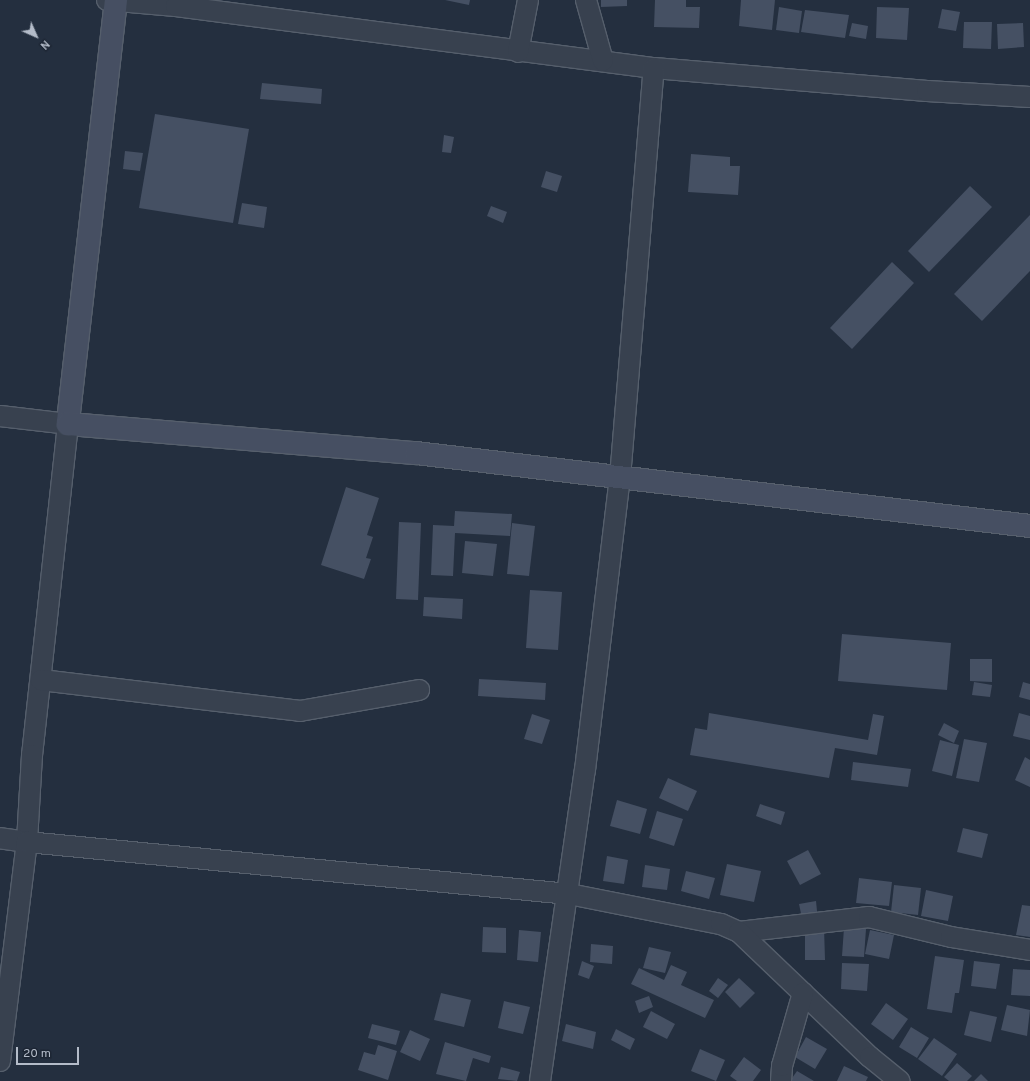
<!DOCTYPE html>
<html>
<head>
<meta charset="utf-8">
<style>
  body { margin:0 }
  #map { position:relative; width:1030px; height:1081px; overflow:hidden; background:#242f3f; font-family:Overpass,sans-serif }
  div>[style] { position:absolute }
  .building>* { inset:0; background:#455063 }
  .roads { filter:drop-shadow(1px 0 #565f6c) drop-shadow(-1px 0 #565f6c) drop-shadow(0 1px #565f6c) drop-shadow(0 -1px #565f6c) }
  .minor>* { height:20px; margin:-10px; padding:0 10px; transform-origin:10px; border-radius:10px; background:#38414f }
  .secondary>* { height:22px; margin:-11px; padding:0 11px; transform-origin:11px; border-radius:11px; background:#464f62 }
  span { translate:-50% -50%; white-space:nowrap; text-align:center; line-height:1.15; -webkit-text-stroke:3px #1d2634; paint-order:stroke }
  .north { position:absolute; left:16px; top:16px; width:40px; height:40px; -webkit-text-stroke:3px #1d2634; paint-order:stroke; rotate:135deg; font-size:11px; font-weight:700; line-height:16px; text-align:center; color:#b4bcc9 }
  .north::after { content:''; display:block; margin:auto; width:14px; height:18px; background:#b4bcc9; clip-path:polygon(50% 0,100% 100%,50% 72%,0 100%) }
  .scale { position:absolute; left:16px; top:1047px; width:63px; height:18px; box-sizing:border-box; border:2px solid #b4bcc9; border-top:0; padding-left:5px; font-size:12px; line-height:14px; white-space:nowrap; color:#b4bcc9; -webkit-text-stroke:3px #1d2634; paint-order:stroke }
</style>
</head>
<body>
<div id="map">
  <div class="building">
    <i style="clip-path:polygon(445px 0,470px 0,469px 5px)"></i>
    <i style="clip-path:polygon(601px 0,627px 0,627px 6px,601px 7px)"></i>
    <i style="clip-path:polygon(655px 0,686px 0,686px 7px,700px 7px,699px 28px,654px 27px)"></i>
    <i style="clip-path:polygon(741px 0,775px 0,772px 30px,739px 26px)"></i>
    <i style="clip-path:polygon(779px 7px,802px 11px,799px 33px,776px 30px)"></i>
    <i style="clip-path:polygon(877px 7px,909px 8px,907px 40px,876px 38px)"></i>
    <i style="clip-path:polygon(942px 9px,960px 12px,956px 31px,938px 28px)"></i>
    <i style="clip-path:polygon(805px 10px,849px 15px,845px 38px,801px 32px)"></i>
    <i style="clip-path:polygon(964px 22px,992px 22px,991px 49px,963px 48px)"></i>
    <i style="clip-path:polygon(852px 23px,868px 26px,866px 39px,849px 36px)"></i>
    <i style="clip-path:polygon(1023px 23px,1024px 47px,998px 49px,997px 24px)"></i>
    <i style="clip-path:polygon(262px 83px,322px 89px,321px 104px,260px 99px)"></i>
    <i style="clip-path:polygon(155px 114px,249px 129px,233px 223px,139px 208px)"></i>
    <i style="clip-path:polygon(444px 135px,454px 137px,451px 153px,442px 152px)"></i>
    <i style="clip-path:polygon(125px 151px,143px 153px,140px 171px,123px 169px)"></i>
    <i style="clip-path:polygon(691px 154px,730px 157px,730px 166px,740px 166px,738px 195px,688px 192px)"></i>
    <i style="clip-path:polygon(546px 171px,562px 176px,557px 192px,541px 187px)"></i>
    <i style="clip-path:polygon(970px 186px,992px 207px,929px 272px,908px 251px)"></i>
    <i style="clip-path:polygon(242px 203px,267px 207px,264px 228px,238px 224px)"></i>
    <i style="clip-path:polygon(491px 206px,507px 212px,503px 223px,487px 216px)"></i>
    <i style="clip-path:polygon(1030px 215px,1030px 271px,982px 321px,954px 294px)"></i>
    <i style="clip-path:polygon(892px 262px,914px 283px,852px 349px,830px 328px)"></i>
    <i style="clip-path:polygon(346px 487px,379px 498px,367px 535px,373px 537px,366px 558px,371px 559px,364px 579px,321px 565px)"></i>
    <i style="clip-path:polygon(455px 511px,512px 514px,510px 536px,455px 533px,453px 576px,431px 575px,433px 525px,454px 526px)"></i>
    <i style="clip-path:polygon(399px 522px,421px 523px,418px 600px,396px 599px)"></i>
    <i style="clip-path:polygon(512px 523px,535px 526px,529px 576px,507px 574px)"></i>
    <i style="clip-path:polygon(465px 541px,497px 544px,493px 576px,462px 573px)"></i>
    <i style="clip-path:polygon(530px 590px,562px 592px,558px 650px,526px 648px)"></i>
    <i style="clip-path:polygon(424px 597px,463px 599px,462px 619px,423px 616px)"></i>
    <i style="clip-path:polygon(842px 634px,951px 643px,947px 690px,838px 681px)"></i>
    <i style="clip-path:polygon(970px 659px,992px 659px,992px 682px,970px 681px)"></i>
    <i style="clip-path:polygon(479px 679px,546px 683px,545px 700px,478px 696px)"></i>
    <i style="clip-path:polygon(974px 682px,992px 685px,990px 697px,972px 695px)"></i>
    <i style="clip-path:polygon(1023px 682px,1030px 684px,1030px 700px,1019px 697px)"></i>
    <i style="clip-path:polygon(709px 713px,868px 740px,873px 714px,884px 716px,877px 755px,835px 748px,829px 778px,690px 755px,695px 728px,707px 730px)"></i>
    <i style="clip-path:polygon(1019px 713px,1030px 716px,1030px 740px,1013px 736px)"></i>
    <i style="clip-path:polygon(532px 714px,550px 720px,542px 744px,524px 739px)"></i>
    <i style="clip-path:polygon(944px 723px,959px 731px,954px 743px,938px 735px)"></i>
    <i style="clip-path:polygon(964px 739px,987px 743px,979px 782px,956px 778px)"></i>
    <i style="clip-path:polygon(940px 740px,959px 745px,952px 776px,932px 771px)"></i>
    <i style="clip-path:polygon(1025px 757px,1030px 760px,1030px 787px,1015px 780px)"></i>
    <i style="clip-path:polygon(853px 762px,911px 769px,908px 787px,851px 780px)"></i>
    <i style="clip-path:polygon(668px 778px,697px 791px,688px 811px,659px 798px)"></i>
    <i style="clip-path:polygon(617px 800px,647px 809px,640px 834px,610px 826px)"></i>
    <i style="clip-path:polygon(760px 804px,785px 812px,781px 825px,756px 816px)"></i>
    <i style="clip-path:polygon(657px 811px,683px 819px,674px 846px,649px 838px)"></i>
    <i style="clip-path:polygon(963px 828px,988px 834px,982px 858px,957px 852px)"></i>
    <i style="clip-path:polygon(808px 850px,821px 874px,800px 885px,787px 861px)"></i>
    <i style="clip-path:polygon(607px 856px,628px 860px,624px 884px,603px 881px)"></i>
    <i style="clip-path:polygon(727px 864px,761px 871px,754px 902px,720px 895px)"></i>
    <i style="clip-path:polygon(645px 865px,670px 869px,667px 890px,642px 887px)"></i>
    <i style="clip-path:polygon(686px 871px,715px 878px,709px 899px,681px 891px)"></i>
    <i style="clip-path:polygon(859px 878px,892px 882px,889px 906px,856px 903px)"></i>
    <i style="clip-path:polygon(894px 885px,921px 888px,918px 915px,891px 912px)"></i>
    <i style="clip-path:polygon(926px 890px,953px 896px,948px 921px,921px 916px)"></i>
    <i style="clip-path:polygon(816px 901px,818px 921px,803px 923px,799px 904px)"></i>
    <i style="clip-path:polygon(1022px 905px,1030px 906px,1030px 937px,1016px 935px)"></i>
    <i style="clip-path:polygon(483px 927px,506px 928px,506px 953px,482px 952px)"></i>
    <i style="clip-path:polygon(805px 928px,824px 928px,825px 960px,805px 960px)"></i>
    <i style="clip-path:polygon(844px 928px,866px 929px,864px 957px,842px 956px)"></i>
    <i style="clip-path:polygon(519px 930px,541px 932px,538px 962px,517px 960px)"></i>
    <i style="clip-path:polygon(870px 930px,894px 935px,889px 959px,865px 954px)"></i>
    <i style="clip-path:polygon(591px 944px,613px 946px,612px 964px,590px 962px)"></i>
    <i style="clip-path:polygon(649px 947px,671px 952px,665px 973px,643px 968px)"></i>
    <i style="clip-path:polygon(935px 956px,964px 960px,959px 993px,955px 993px,952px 1013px,927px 1009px)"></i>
    <i style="clip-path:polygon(582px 961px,594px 966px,589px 979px,578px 975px)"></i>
    <i style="clip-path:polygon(974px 961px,1000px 964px,996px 989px,971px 986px)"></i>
    <i style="clip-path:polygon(842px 963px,869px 964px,867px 991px,841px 989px)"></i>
    <i style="clip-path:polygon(671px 965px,687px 972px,681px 985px,714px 1000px,705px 1018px,631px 984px,639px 968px,664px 980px)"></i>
    <i style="clip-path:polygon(1013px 969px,1030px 970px,1030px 996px,1011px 995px)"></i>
    <i style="clip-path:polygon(718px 978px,728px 985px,718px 998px,709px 991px)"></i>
    <i style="clip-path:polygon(739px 978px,755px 993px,740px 1008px,725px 992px)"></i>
    <i style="clip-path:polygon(441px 993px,471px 1000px,464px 1027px,434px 1020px)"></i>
    <i style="clip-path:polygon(649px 996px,653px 1007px,639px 1013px,635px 1001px)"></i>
    <i style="clip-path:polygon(504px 1001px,530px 1007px,523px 1034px,498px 1028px)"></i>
    <i style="clip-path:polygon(886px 1003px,908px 1019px,893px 1040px,871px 1024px)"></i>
    <i style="clip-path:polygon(1007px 1005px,1030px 1010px,1027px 1036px,1001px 1030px)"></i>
    <i style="clip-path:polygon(651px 1011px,675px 1024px,667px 1039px,643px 1027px)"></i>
    <i style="clip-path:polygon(970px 1011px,997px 1017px,991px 1042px,964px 1035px)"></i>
    <i style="clip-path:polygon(372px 1024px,400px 1031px,396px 1045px,368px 1038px)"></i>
    <i style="clip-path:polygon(566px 1024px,596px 1032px,593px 1049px,562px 1041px)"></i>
    <i style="clip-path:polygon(911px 1027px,929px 1038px,917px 1058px,899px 1047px)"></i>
    <i style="clip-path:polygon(616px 1029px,635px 1039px,630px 1050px,611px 1040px)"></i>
    <i style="clip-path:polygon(410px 1030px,430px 1039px,420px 1061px,400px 1052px)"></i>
    <i style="clip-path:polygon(806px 1037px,827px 1049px,815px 1069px,795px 1057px)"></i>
    <i style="clip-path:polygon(934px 1038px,957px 1054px,942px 1076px,918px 1059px)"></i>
    <i style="clip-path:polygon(445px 1042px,491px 1056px,489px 1063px,473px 1058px,466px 1081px,436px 1074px)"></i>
    <i style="clip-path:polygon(378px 1045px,397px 1051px,388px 1080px,358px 1070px,364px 1052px,375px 1055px)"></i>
    <i style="clip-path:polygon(700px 1049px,725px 1060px,716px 1081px,691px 1071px)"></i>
    <i style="clip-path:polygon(744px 1057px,761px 1070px,753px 1081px,737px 1081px,730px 1076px)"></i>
    <i style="clip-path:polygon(957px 1063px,972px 1076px,967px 1081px,949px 1081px,944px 1077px)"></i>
    <i style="clip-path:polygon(844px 1066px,868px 1077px,866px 1081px,837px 1081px)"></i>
    <i style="clip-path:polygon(501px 1067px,520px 1072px,517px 1081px,498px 1079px)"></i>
    <i style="clip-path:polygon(797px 1071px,814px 1081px,790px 1081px)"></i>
    <i style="clip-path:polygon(981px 1074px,988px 1081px,974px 1081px)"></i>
  </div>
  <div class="roads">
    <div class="minor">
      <i style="left:107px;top:0;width:69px;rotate:5deg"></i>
      <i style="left:176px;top:6px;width:482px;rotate:7.4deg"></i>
      <i style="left:654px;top:68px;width:274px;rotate:4.8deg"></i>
      <i style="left:927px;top:91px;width:103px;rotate:3.3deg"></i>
      <i style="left:586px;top:0;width:63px;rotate:74.4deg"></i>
      <i style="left:518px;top:52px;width:53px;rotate:-79.1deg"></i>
      <i style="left:0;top:416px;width:68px;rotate:6.7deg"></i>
      <i style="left:68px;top:424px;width:333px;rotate:96.2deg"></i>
      <i style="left:32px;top:755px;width:87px;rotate:93.3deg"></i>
      <i style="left:27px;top:842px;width:27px;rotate:-172deg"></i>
      <i style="left:41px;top:680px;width:261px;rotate:6.8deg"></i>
      <i style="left:300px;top:711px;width:121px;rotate:-10deg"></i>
      <i style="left:739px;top:932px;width:131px;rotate:-6.6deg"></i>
      <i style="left:869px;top:917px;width:84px;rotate:13.7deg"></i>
      <i style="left:951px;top:937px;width:80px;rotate:9.3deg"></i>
      <i style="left:0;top:1061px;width:221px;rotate:-83deg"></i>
      <i style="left:27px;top:842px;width:544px;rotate:5.48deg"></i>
      <i style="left:569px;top:894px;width:155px;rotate:11.2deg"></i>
      <i style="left:721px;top:924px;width:20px;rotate:24deg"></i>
      <i style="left:739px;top:932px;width:181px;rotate:43.7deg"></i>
      <i style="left:870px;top:1057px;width:38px;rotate:39deg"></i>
      <i style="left:540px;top:1081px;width:314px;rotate:-81.8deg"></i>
      <i style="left:585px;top:770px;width:294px;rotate:-83.2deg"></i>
      <i style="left:620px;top:478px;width:411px;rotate:-85.3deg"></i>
      <i style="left:781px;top:1081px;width:15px;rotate:-86deg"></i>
      <i style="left:782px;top:1066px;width:76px;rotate:-74deg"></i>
    </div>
    <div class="secondary">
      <i style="left:116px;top:0;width:427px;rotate:96.5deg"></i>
      <i style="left:68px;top:424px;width:349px;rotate:4.8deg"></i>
      <i style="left:416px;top:453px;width:618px;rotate:6.78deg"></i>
    </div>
  </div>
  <div class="north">N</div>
  <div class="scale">20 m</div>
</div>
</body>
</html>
